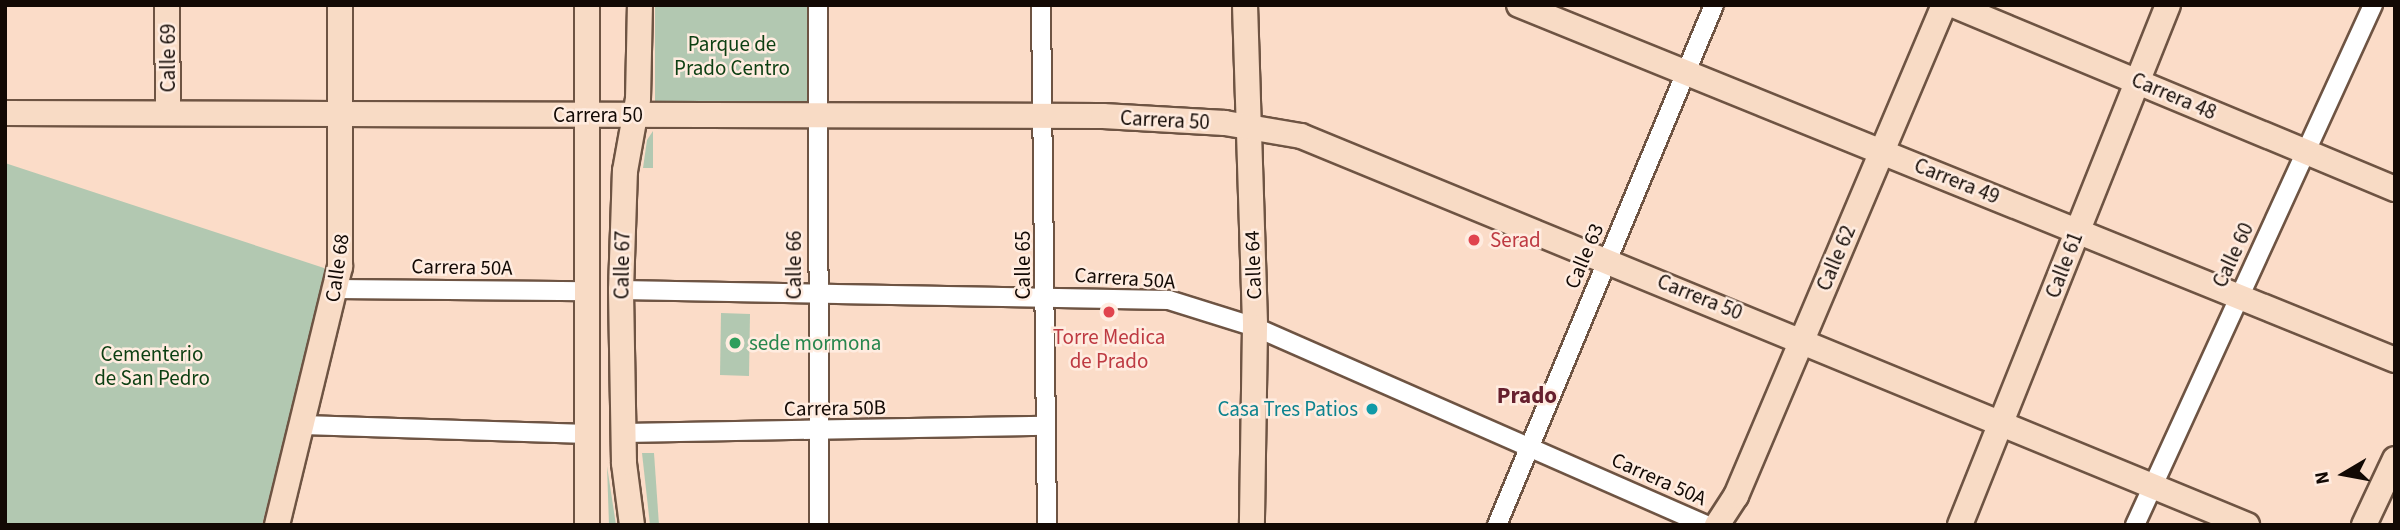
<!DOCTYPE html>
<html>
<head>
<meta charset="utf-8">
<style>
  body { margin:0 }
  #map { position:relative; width:2400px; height:530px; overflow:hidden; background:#fbdcc8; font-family:"Source Sans 3",sans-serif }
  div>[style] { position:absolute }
  .green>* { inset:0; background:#b2c8b1 }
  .roads { filter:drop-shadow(2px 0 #6e5443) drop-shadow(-2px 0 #6e5443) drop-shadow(0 2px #6e5443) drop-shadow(0 -2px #6e5443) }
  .street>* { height:18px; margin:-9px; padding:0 9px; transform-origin:9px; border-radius:9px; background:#fff }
  .secondary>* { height:24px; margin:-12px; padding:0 12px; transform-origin:12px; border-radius:12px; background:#f8dbc5 }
  .dots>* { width:19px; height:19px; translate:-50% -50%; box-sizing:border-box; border:4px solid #ffece0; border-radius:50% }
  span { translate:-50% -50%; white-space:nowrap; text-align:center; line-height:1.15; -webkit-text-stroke:5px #ffece0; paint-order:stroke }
  .park-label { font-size:21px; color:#0c3f12 }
  .street-label { font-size:21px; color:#120904 }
  .health-label { font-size:21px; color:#be3a42 }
  .left { translate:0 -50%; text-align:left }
  .leisure-label { font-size:21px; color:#27864d }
  .culture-label { font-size:21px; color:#0d838f }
  .right { translate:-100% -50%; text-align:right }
  .neighbourhood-label { font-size:23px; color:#66202e; font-weight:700 }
  .frame { position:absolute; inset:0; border:7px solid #120904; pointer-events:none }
  .north { position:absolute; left:2309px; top:439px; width:70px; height:70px; -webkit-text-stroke:5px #ffece0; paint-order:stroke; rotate:260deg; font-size:19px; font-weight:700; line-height:28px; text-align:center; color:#120904 }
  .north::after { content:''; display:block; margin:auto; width:24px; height:32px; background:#120904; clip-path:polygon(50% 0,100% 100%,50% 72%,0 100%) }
</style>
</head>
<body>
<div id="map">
  <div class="green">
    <i style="clip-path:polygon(655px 5px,809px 5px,807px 106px,655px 106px)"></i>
    <i style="clip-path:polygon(653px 131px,653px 168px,643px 168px,647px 140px)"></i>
    <i style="clip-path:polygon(5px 163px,324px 268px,327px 274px,262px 525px,5px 525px)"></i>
    <i style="clip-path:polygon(721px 313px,750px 314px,749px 376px,720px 375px)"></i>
    <i style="clip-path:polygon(642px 453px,654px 453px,659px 525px,650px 525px)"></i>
    <i style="clip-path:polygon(607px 466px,616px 525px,609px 525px)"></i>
  </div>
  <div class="roads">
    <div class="street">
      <i style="left:818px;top:5px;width:520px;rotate:89.89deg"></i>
      <i style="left:1041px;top:5px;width:520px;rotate:89.34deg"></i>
      <i style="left:336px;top:289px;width:252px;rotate:0.5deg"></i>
      <i style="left:621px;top:290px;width:548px;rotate:1.05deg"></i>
      <i style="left:1169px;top:300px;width:90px;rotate:17.4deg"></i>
      <i style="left:1255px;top:327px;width:493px;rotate:23.7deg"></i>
      <i style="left:303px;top:425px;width:285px;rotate:1.8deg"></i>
      <i style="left:624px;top:433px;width:422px;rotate:-1deg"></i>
      <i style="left:1497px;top:525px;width:563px;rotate:-67.35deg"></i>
      <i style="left:2135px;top:525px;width:572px;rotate:-65.41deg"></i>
    </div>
    <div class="secondary">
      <i style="left:167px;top:5px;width:107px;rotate:89.5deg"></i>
      <i style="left:1245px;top:5px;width:322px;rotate:88.2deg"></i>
      <i style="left:1255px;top:327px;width:198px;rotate:90.9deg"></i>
      <i style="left:1519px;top:5px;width:945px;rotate:22.06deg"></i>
      <i style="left:1953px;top:5px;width:479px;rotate:22.6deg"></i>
      <i style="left:5px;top:113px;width:1098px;rotate:0.16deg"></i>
      <i style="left:1103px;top:116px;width:122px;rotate:3.3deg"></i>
      <i style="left:1225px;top:123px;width:77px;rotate:9.7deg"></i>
      <i style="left:1301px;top:136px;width:1023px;rotate:22.35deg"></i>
      <i style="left:277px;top:525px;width:266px;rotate:-76.3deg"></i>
      <i style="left:340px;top:267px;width:262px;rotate:-90deg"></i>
      <i style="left:587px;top:525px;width:520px;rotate:-90deg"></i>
      <i style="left:632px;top:525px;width:63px;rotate:-97.4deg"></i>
      <i style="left:624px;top:463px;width:173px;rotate:-91deg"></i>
      <i style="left:621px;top:290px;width:119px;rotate:-88.1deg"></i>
      <i style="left:625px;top:171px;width:73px;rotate:-79.8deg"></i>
      <i style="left:638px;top:99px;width:94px;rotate:-88.8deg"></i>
      <i style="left:1717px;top:525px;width:35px;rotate:-57deg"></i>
      <i style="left:1736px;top:496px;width:533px;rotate:-67.04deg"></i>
      <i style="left:1960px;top:525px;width:560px;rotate:-68.2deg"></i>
      <i style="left:2364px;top:525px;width:73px;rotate:-64.8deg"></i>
    </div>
  </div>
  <div class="dots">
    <i style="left:1474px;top:240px;background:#e0444e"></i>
    <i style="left:1109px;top:312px;background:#e0444e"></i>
    <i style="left:735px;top:343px;background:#2e9e5b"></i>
    <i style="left:1372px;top:409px;background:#0f9aa8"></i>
  </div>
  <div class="park-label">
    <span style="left:732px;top:56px">Parque de<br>Prado Centro</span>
    <span style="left:152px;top:366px">Cementerio<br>de San Pedro</span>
  </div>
  <div class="street-label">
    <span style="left:168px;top:58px;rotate:-90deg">Calle 69</span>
    <span style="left:2174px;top:96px;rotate:23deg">Carrera 48</span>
    <span style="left:598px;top:115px">Carrera 50</span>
    <span style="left:1165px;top:120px;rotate:3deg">Carrera 50</span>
    <span style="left:1957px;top:181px;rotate:22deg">Carrera 49</span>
    <span style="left:2233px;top:255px;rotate:-65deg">Calle 60</span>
    <span style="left:1584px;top:256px;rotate:-67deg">Calle 63</span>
    <span style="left:1836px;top:258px;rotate:-67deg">Calle 62</span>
    <span style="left:622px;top:265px;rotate:-89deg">Calle 67</span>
    <span style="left:794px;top:265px;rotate:-90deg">Calle 66</span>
    <span style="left:1023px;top:265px;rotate:-90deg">Calle 65</span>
    <span style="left:1253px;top:265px;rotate:-92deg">Calle 64</span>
    <span style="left:2064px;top:265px;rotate:-69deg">Calle 61</span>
    <span style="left:462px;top:267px;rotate:1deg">Carrera 50A</span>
    <span style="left:337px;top:268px;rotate:-82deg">Calle 68</span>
    <span style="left:1125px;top:278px;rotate:4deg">Carrera 50A</span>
    <span style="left:1700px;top:297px;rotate:22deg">Carrera 50</span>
    <span style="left:835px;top:408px;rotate:-1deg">Carrera 50B</span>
    <span style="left:1659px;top:479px;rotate:24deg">Carrera 50A</span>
  </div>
  <div class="health-label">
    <span class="left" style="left:1490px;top:240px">Serad</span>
    <span style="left:1109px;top:349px">Torre Medica<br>de Prado</span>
  </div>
  <div class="leisure-label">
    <span class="left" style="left:749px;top:343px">sede mormona</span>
  </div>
  <div class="culture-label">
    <span class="right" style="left:1358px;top:409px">Casa Tres Patios</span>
  </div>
  <div class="neighbourhood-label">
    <span style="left:1527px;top:396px">Prado</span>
  </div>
  <div class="frame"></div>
  <div class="north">N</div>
</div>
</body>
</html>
